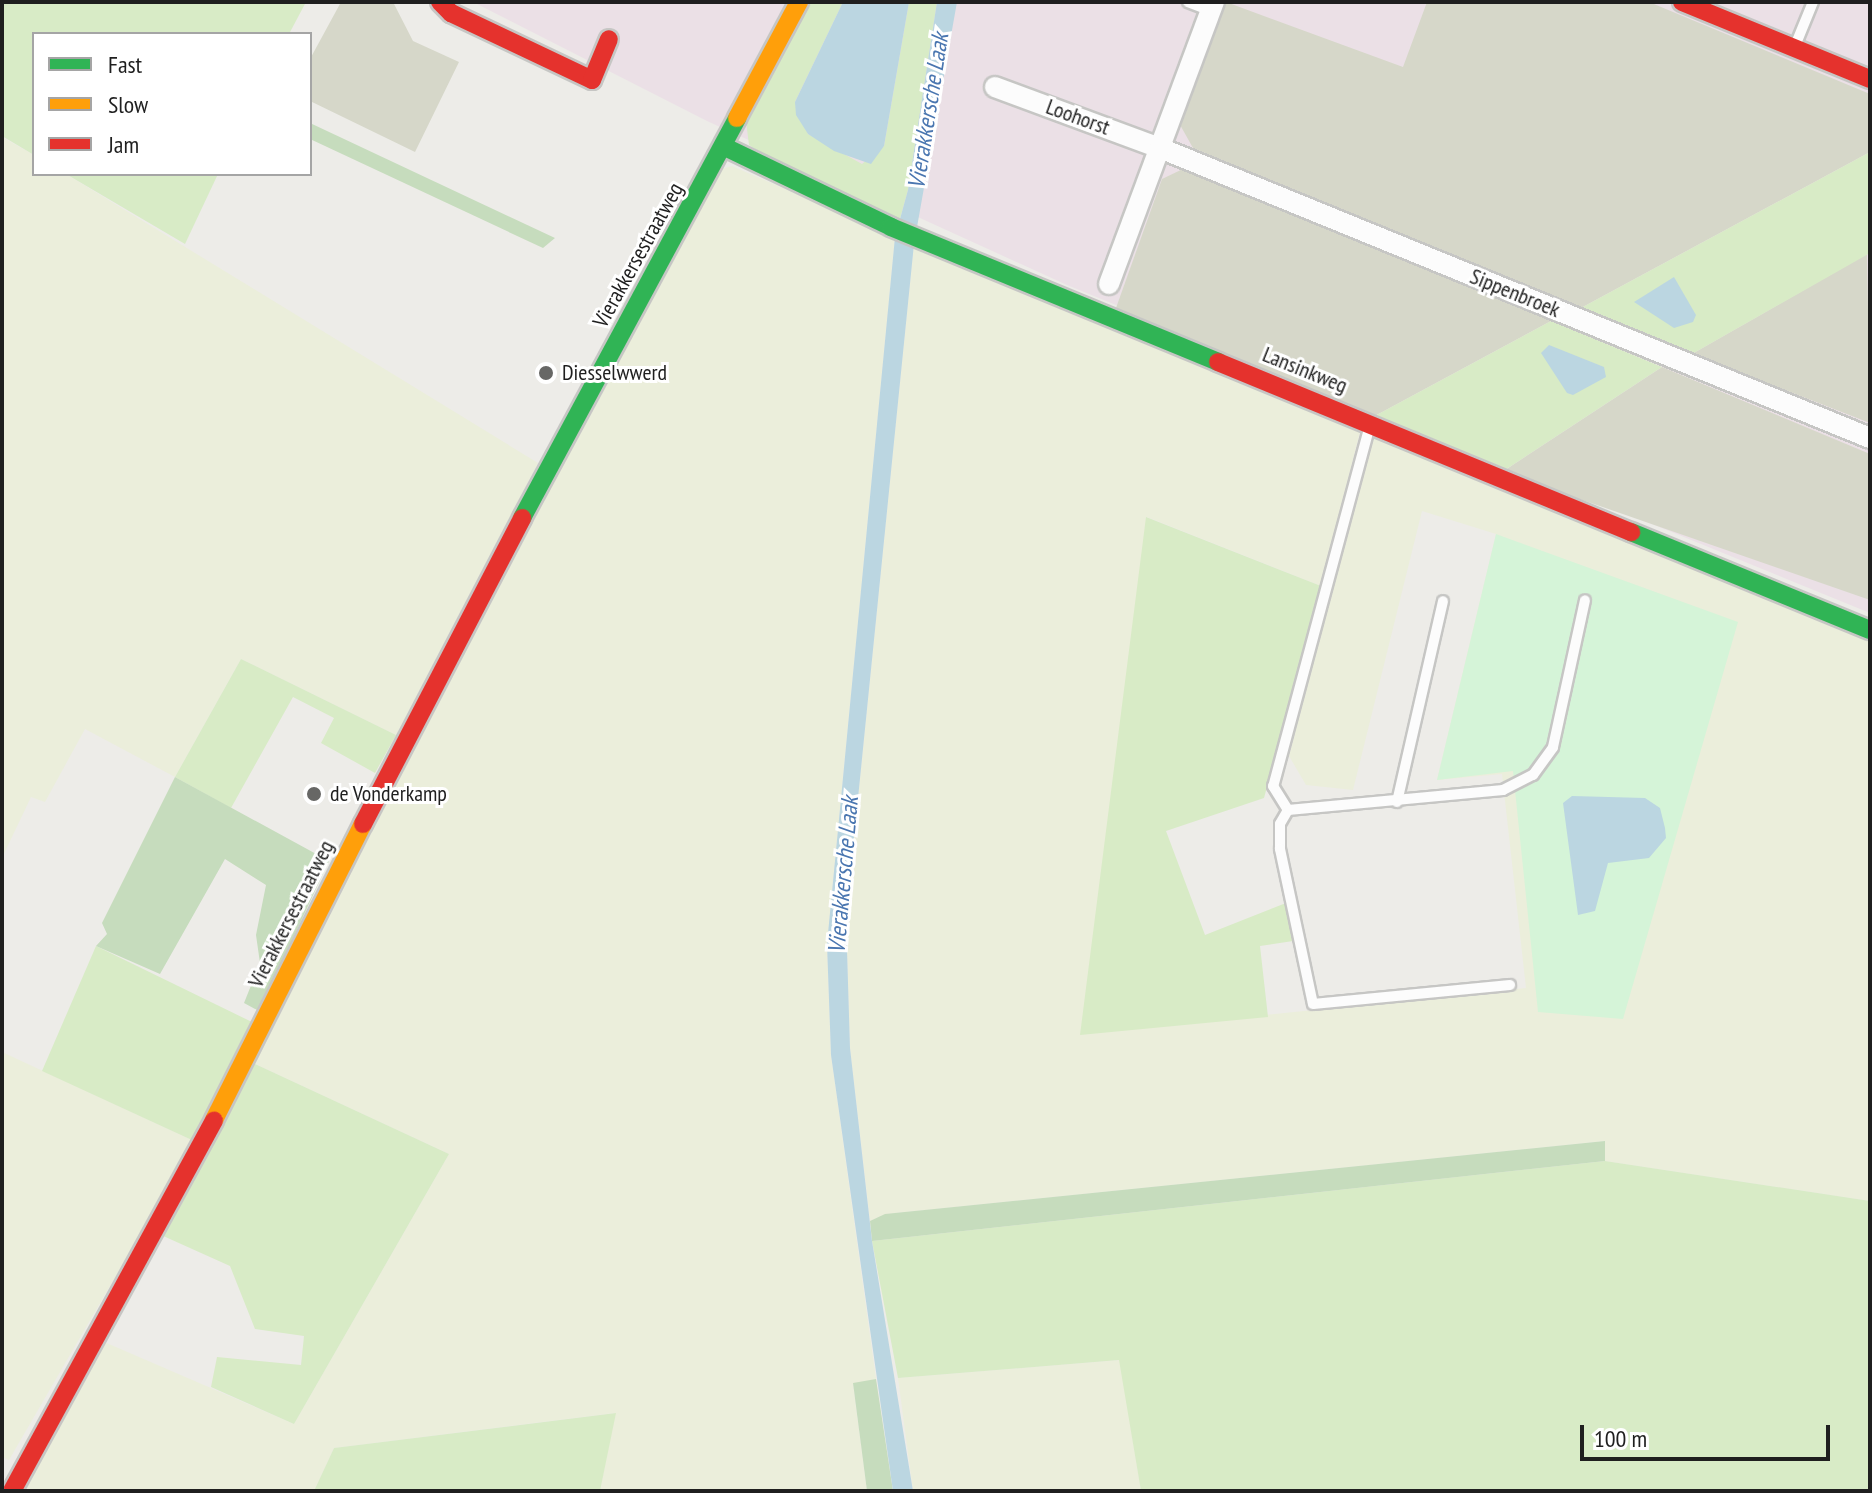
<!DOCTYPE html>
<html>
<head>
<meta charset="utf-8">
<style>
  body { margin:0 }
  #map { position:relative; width:1872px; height:1493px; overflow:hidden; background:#edece8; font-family:"PT Sans Narrow",sans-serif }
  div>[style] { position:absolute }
  .industrial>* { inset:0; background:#ebe0e6 }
  .construction>* { inset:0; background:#d6d7c9 }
  .farmland>* { inset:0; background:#ebeedb }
  .grass>* { inset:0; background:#d8ebc6 }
  .forest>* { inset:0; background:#c6dcbd }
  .park>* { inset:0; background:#d5f4d8 }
  .water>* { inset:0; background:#bbd6e1 }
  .roads { filter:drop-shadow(2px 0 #c6c6c4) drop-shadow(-2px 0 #c6c6c4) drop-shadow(0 2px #c6c6c4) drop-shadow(0 -2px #c6c6c4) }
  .lane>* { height:10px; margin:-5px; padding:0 5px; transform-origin:5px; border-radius:5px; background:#fcfcfc }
  .street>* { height:20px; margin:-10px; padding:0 10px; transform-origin:10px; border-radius:10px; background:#fcfcfc }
  .fast>* { height:18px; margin:-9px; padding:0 9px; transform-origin:9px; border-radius:9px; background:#30b455 }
  .slow>* { height:18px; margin:-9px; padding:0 9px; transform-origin:9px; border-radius:9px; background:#ff9f0a }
  .jam>* { height:18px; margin:-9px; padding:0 9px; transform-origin:9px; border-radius:9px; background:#e5322d }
  .dots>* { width:22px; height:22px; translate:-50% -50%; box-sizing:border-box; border:4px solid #fff; border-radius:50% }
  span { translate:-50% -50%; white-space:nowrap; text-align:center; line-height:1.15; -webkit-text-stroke:6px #fff; paint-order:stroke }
  .street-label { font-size:22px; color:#1f1f1f }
  .poi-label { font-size:22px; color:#1f1f1f }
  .left { translate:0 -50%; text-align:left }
  .water-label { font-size:24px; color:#4a76b0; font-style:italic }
  .frame { position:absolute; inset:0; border:4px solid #1f1f1f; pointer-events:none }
  .legend { position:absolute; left:32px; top:32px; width:280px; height:144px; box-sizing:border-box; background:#fff; border:2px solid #a5a5a5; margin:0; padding:10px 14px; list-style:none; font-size:24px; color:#1f1f1f }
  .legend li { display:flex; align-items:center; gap:16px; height:40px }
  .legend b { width:40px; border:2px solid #a5a5a5 }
  .scale { position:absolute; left:1580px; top:1425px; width:250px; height:36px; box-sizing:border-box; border:4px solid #1f1f1f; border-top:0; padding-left:10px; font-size:24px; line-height:28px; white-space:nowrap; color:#1f1f1f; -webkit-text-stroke:6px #fff; paint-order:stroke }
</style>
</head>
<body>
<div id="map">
  <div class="industrial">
    <i style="clip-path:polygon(473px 2px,1870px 2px,1870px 613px,1067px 285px,707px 121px)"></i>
  </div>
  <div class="construction">
    <i style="clip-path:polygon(341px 2px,393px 2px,413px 41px,459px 62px,415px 152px,310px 101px,310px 59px)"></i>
    <i style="clip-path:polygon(1226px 2px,1403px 67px,1427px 2px,1649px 2px,1870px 94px,1870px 152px,1579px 309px,1193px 148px,1179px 123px)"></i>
    <i style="clip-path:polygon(1185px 168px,1197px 169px,1551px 321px,1371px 418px,1116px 308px,1162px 179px)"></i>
    <i style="clip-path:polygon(1867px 254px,1870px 423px,1692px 354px)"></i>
    <i style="clip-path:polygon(1662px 367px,1870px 454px,1870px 600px,1502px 472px)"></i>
  </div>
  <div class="farmland">
    <i style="clip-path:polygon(2px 137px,34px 155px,34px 174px,66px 174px,538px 463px,396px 735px,241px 659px,175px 777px,85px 729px,45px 802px,31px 797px,2px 858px)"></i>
    <i style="clip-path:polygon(732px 166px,895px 237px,827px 944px,831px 1055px,876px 1379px,853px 1384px,867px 1491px,600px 1491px,615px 1413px,334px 1448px,314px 1491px,16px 1491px,102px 1341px,294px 1424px,449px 1154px,253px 1063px,363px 832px,718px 170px)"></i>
    <i style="clip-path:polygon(914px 244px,1361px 428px,1321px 586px,1147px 517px,1081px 1034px,1526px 988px,1502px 774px,1437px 780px,1496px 534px,1422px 511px,1353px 790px,1306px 785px,1289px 756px,1373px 433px,1870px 637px,1870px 1201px,1605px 1161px,1605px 1141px,886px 1214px,870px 1221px,850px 1048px,846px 917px)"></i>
    <i style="clip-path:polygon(2px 1052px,194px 1141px,9px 1460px,2px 1457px)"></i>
    <i style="clip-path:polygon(1120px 1360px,1141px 1491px,913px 1491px,898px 1378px)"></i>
  </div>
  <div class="grass">
    <i style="clip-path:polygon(2px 2px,306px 2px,289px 34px,34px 34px,34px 155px,2px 136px)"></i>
    <i style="clip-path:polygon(805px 2px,843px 2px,795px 102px,808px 134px,862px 164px,884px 146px,909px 2px,937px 2px,908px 190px,895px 237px,749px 145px,746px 121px)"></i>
    <i style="clip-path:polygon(1870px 152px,1870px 253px,1692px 354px,1579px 309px)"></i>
    <i style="clip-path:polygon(66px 174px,218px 174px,185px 244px)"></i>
    <i style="clip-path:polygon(1551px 321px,1662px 367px,1502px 472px,1371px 418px)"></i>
    <i style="clip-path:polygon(1146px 517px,1321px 586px,1264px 798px,1166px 831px,1205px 935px,1286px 903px,1293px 941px,1260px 946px,1268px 1017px,1080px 1035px)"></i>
    <i style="clip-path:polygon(241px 659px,396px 735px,375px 773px,321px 743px,334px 718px,293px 697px,231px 808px,175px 777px)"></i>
    <i style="clip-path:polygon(96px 946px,254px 1023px,194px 1141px,42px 1071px)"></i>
    <i style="clip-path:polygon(253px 1063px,449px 1154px,294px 1424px,211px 1387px,217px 1357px,301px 1365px,304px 1336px,255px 1329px,230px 1266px,161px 1235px)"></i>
    <i style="clip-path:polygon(1605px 1161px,1870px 1201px,1870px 1491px,1141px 1491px,1119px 1360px,898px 1378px,872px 1241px)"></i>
    <i style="clip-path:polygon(616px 1413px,600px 1491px,314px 1491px,334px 1448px)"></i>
  </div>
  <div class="forest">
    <i style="clip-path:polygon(310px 123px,555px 238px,543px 248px,310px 139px)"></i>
    <i style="clip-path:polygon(175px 777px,329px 861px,259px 1011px,244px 1003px,260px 963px,256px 935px,266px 885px,225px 859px,160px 974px,96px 946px,107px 934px,102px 923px)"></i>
    <i style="clip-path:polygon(1605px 1141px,1605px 1161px,872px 1241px,870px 1221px,885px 1214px)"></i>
    <i style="clip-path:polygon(876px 1379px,893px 1491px,867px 1491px,853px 1383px)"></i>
  </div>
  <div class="park">
    <i style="clip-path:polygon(1496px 534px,1738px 622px,1623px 1019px,1538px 1012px,1513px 771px,1437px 780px)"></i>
  </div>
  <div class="water">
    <i style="clip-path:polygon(843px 2px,909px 2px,884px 146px,871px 164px,834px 151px,808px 134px,796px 115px,795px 102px)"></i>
    <i style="clip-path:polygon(937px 2px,957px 2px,914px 244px,846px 917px,850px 1048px,872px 1241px,913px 1491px,893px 1491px,831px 1055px,827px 944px,895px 237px,908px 190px)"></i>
    <i style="clip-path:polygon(1674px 277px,1696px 315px,1693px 322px,1674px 328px,1634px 302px)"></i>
    <i style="clip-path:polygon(1549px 345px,1604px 367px,1606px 377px,1573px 395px,1567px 393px,1541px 353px)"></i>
    <i style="clip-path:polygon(1572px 796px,1645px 798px,1660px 808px,1665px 828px,1666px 838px,1649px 858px,1608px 863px,1595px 911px,1578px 915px,1563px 803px)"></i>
  </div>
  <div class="roads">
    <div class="lane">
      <i style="left:1188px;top:2px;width:25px;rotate:21deg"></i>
      <i style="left:1795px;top:46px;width:48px;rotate:-67.8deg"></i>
      <i style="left:1370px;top:425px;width:374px;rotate:105deg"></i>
      <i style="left:1273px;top:786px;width:28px;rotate:58deg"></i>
      <i style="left:1288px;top:810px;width:216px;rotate:-5.3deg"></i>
      <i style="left:1503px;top:790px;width:34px;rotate:-27deg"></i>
      <i style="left:1533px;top:775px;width:34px;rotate:-54deg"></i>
      <i style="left:1553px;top:747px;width:150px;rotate:-77.7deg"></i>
      <i style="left:1397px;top:802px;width:206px;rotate:-77.1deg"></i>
      <i style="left:1288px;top:810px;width:16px;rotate:120deg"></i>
      <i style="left:1280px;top:824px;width:25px;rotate:90deg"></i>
      <i style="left:1280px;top:849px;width:158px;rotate:78deg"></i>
      <i style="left:1313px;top:1004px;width:198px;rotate:-5.5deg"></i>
    </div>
    <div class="street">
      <i style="left:995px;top:87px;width:176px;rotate:20.3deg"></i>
      <i style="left:1160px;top:148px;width:767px;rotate:22.22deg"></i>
      <i style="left:1109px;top:284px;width:301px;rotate:-69.6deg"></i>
    </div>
    <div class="fast">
      <i style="left:725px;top:147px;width:184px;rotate:25.7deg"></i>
      <i style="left:891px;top:227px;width:354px;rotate:22.4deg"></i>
      <i style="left:522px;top:518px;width:454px;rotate:-61.7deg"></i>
      <i style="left:1631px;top:532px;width:258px;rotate:22.3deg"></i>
    </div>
    <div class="slow">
      <i style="left:737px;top:118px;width:132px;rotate:-61.9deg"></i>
      <i style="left:214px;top:1120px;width:331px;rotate:-63.3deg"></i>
    </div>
    <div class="jam">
      <i style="left:440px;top:2px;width:16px;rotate:45deg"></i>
      <i style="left:451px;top:13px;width:156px;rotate:25.4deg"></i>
      <i style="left:592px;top:80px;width:44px;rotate:-67.5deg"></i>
      <i style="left:1682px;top:2px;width:203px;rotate:22.3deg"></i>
      <i style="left:1218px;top:362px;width:447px;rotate:22.4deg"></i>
      <i style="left:363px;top:824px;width:345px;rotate:-62.5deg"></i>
      <i style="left:12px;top:1491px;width:422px;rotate:-61.4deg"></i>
    </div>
  </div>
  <div class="dots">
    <i style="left:546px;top:373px;background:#676765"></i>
    <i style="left:314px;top:794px;background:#676765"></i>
  </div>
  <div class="street-label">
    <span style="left:1078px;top:117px;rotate:20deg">Loohorst</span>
    <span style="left:638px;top:255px;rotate:-61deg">Vierakkersestraatweg</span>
    <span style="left:1515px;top:293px;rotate:22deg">Sippenbroek</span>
    <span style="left:1305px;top:370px;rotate:22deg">Lansinkweg</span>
    <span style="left:291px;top:914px;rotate:-63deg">Vierakkersestraatweg</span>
  </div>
  <div class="poi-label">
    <span class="left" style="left:562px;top:373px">Diesselwwerd</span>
    <span class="left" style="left:330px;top:794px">de Vonderkamp</span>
  </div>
  <div class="water-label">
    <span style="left:928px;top:111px;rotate:-81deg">Vierakkersche Laak</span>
    <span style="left:843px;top:875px;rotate:-85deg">Vierakkersche Laak</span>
  </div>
  <div class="frame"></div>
  <ul class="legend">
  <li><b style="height:10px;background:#30b455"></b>Fast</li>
  <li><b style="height:10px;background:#ff9f0a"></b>Slow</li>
  <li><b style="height:10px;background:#e5322d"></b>Jam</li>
  </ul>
  <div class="scale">100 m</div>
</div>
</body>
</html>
